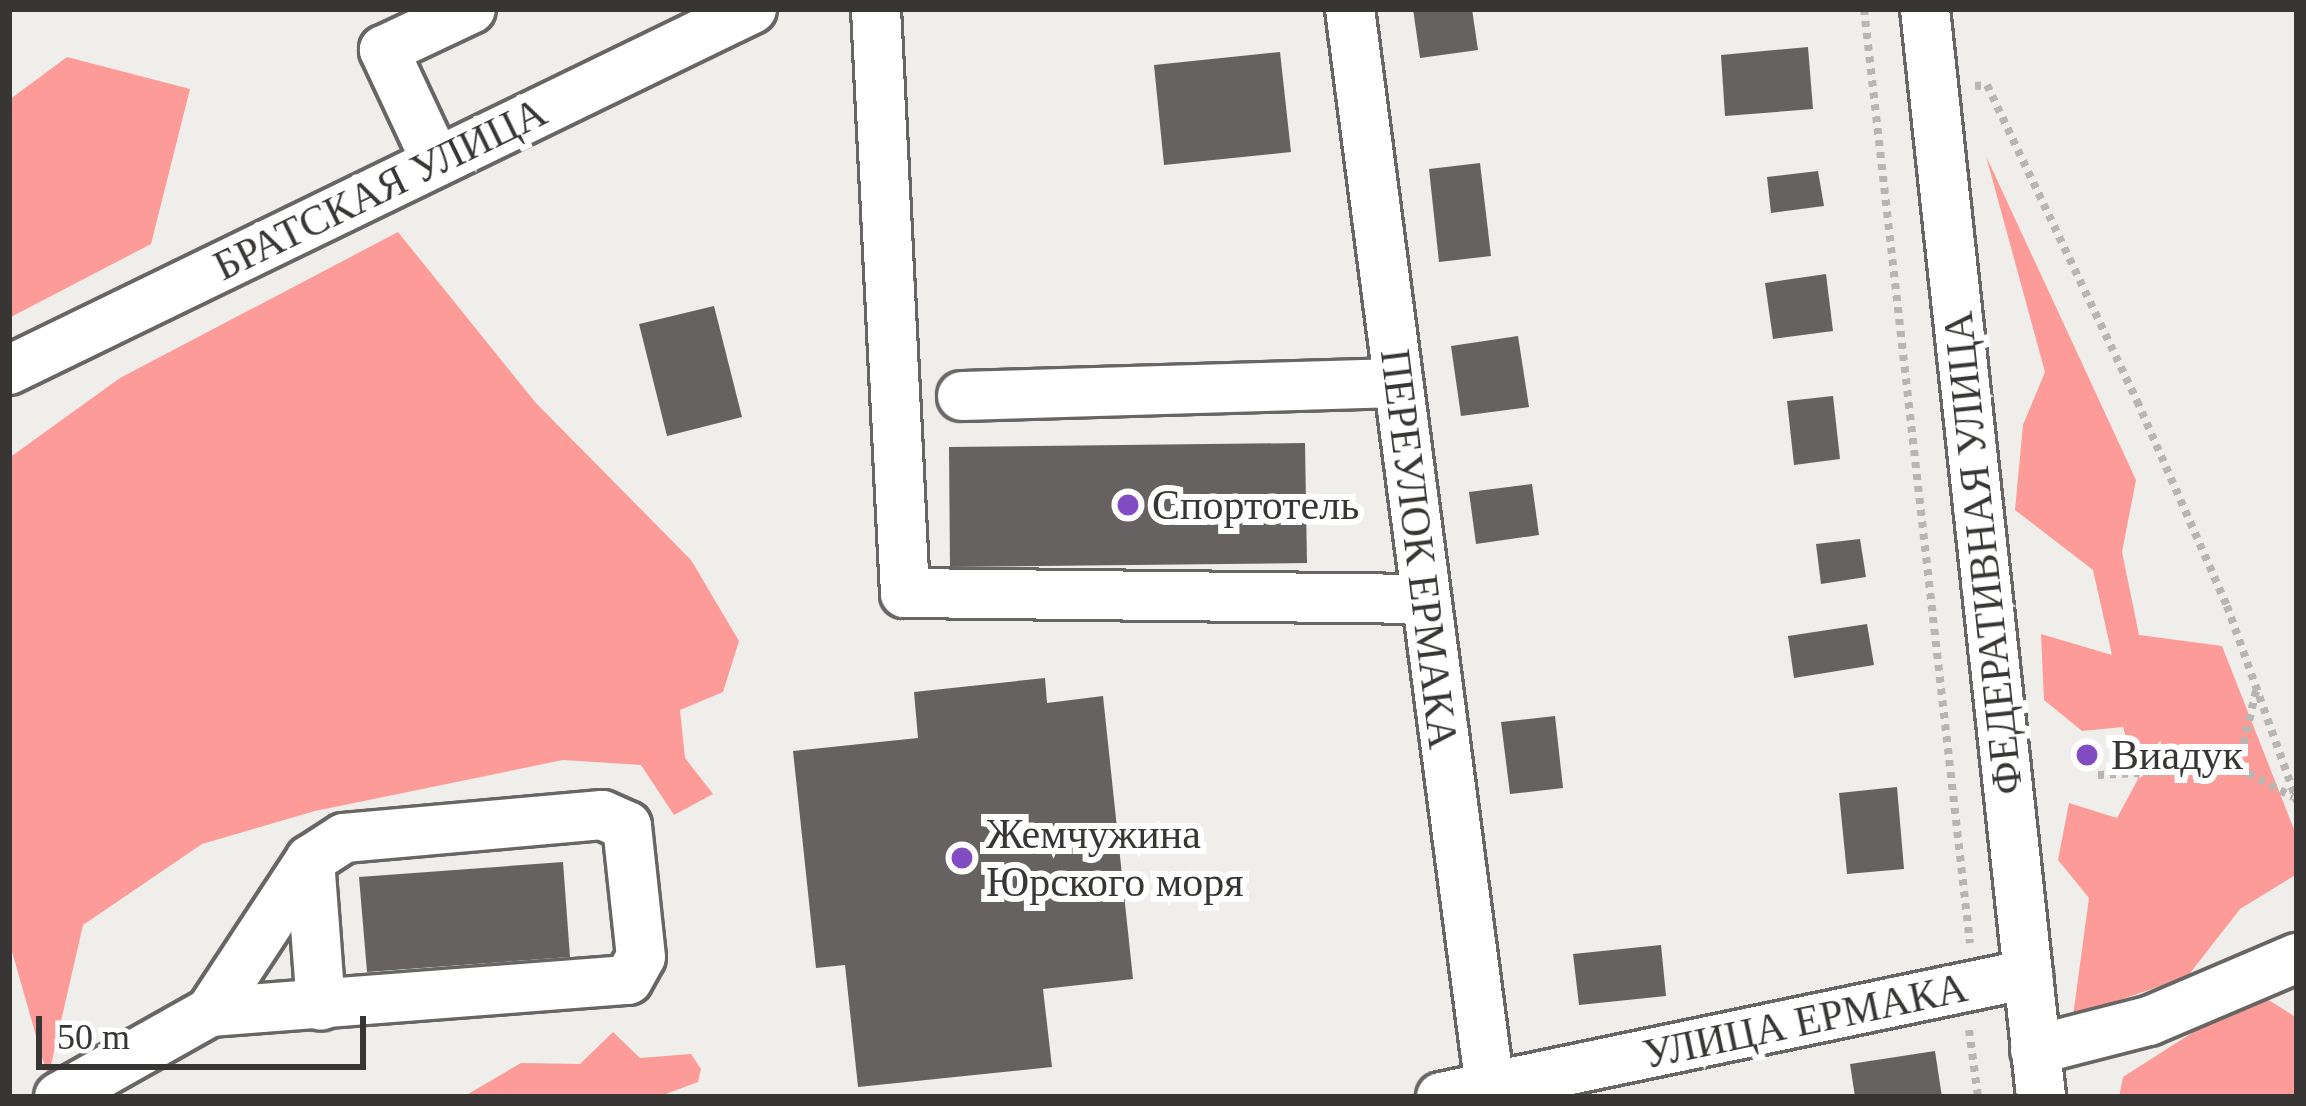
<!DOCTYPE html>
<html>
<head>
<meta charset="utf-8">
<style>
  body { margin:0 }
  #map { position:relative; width:2306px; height:1106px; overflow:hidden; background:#f0eeeb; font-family:Georgia,serif }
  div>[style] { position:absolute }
  .forest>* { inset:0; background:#fc9b98 }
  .building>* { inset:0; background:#666261 }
  .path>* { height:8px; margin-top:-4px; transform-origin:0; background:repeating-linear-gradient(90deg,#b7b6b3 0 6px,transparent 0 12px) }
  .roads { filter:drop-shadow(3px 0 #686664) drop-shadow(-3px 0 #686664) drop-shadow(0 3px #686664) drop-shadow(0 -3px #686664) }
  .minor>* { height:48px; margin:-24px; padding:0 24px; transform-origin:24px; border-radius:24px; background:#fff }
  .dots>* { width:33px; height:33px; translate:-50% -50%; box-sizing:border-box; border:6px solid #fff; border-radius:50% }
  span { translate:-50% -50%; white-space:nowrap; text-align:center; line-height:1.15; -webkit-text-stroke:12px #fff; paint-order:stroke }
  .street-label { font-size:42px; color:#373634 }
  .poi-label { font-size:42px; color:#373634 }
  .left { translate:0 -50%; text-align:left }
  .frame { position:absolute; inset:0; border:12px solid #373634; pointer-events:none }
  .scale { position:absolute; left:36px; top:1016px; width:330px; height:54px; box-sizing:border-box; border:6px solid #373634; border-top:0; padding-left:15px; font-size:36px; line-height:42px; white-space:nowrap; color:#373634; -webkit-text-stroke:9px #fff; paint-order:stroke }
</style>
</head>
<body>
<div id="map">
  <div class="forest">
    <i style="clip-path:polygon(67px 57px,190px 89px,151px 244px,9px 318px,9px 100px)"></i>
    <i style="clip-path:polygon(1986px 156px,2136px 480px,2122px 552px,2139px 635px,2222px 646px,2297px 837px,2297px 874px,2240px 909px,2187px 977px,2073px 1016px,2089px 898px,2058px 860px,2069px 803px,2117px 818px,2138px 779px,2123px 727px,2082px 731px,2044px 700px,2041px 634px,2112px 655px,2093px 570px,2015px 510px,2023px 425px,2045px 372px)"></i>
    <i style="clip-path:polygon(398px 232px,535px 402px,691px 560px,739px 641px,723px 692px,680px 710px,685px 758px,713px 794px,674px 815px,641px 765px,563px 760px,315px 811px,202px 844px,83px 925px,48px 1078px,9px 941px,9px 458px,120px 378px)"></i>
    <i style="clip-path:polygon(2256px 992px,2297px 1018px,2297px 1097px,2119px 1097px,2123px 1077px)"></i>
    <i style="clip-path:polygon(613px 1032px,640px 1058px,691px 1054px,701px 1069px,698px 1082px,658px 1097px,463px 1097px,521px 1063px,580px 1064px)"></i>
  </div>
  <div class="building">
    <i style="clip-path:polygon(1413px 9px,1472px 9px,1478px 50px,1420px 58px)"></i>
    <i style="clip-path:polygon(1808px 47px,1813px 109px,1725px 116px,1721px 55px)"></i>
    <i style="clip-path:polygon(1280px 52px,1291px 152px,1164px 165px,1154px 65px)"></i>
    <i style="clip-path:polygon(1480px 163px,1491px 256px,1439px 262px,1429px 169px)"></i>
    <i style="clip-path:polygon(1818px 171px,1824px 206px,1771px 213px,1767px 177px)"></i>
    <i style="clip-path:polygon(1826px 274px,1833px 331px,1773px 339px,1765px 283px)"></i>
    <i style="clip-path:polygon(714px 306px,742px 417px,667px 436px,639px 324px)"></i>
    <i style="clip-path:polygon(1518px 336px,1529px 407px,1461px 416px,1451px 346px)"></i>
    <i style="clip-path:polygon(1833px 396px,1840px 459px,1794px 465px,1787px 401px)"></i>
    <i style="clip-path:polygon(1305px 443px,1307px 563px,950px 567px,949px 447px)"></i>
    <i style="clip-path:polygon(1532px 484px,1539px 535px,1476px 544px,1469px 492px)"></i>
    <i style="clip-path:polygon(1860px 539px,1866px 577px,1821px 584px,1816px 544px)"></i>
    <i style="clip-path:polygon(1867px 624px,1874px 665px,1794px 678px,1788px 636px)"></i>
    <i style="clip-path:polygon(1045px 678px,1047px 703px,1103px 696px,1133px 979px,1043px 989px,1052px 1067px,858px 1087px,845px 965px,816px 968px,793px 751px,918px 738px,914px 692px)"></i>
    <i style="clip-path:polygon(1555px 716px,1563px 788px,1510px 794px,1501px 722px)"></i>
    <i style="clip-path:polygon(1897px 787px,1904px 869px,1847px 874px,1839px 793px)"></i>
    <i style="clip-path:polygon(563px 862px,570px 957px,367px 972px,359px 877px)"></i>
    <i style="clip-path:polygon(1661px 945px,1666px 996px,1579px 1005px,1573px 954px)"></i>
    <i style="clip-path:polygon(1935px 1051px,1942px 1097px,1855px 1097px,1850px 1064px)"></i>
  </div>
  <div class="path">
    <i style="left:1864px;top:9px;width:940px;rotate:83.53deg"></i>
    <i style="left:1975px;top:86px;width:12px;rotate:-5deg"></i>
    <i style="left:1987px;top:85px;width:350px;rotate:64.6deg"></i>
    <i style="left:2137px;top:401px;width:224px;rotate:66.3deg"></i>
    <i style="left:2227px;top:606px;width:208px;rotate:70.3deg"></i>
    <i style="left:2256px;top:691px;width:79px;rotate:103.2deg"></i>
    <i style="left:2238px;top:768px;width:62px;rotate:27.8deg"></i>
    <i style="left:2098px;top:775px;width:140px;rotate:-2.9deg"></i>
    <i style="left:1969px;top:1030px;width:68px;rotate:82.3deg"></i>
  </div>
  <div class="roads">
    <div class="minor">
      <i style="left:876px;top:9px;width:585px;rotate:87.16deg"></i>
      <i style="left:905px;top:593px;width:521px;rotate:0.66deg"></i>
      <i style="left:1350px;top:9px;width:1088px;rotate:82.61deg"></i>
      <i style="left:1925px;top:9px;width:1094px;rotate:83.91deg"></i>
      <i style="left:436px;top:161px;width:123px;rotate:-115.1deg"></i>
      <i style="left:384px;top:50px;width:96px;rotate:-25.2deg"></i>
      <i style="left:9px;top:370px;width:826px;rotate:-25.91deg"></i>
      <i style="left:962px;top:396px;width:436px;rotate:-1.7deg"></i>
      <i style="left:310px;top:860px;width:146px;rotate:85.7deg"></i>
      <i style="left:2035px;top:1050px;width:118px;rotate:-14.3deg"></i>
      <i style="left:2149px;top:1021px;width:161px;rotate:-23.1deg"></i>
      <i style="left:59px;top:1097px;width:173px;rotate:-29.4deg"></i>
      <i style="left:210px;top:1012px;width:419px;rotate:-4.4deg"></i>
      <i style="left:628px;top:980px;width:26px;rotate:-61deg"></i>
      <i style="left:641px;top:957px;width:132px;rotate:-96.1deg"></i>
      <i style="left:627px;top:826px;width:27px;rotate:-156deg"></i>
      <i style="left:602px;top:815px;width:259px;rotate:174.9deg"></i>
      <i style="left:344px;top:838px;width:40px;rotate:147.1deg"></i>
      <i style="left:310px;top:860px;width:182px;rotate:123.3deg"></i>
      <i style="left:1441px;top:1097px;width:600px;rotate:-11.83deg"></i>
    </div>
  </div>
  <div class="dots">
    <i style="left:1128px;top:505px;background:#824cc3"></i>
    <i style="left:2087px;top:755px;background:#824cc3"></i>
    <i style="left:962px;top:858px;background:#824cc3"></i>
  </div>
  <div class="street-label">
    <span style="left:380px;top:189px;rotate:-26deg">БРАТСКАЯ УЛИЦА</span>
    <span style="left:1419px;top:549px;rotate:83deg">ПЕРЕУЛОК ЕРМАКА</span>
    <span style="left:1983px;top:553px;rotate:-96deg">ФЕДЕРАТИВНАЯ УЛИЦА</span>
    <span style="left:1805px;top:1021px;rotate:-12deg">УЛИЦА ЕРМАКА</span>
  </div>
  <div class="poi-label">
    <span class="left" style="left:1152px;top:505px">Спортотель</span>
    <span class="left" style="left:2111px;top:755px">Виадук</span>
    <span class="left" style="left:986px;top:858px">Жемчужина<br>Юрского моря</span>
  </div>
  <div class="frame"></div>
  <div class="scale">50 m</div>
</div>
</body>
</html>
